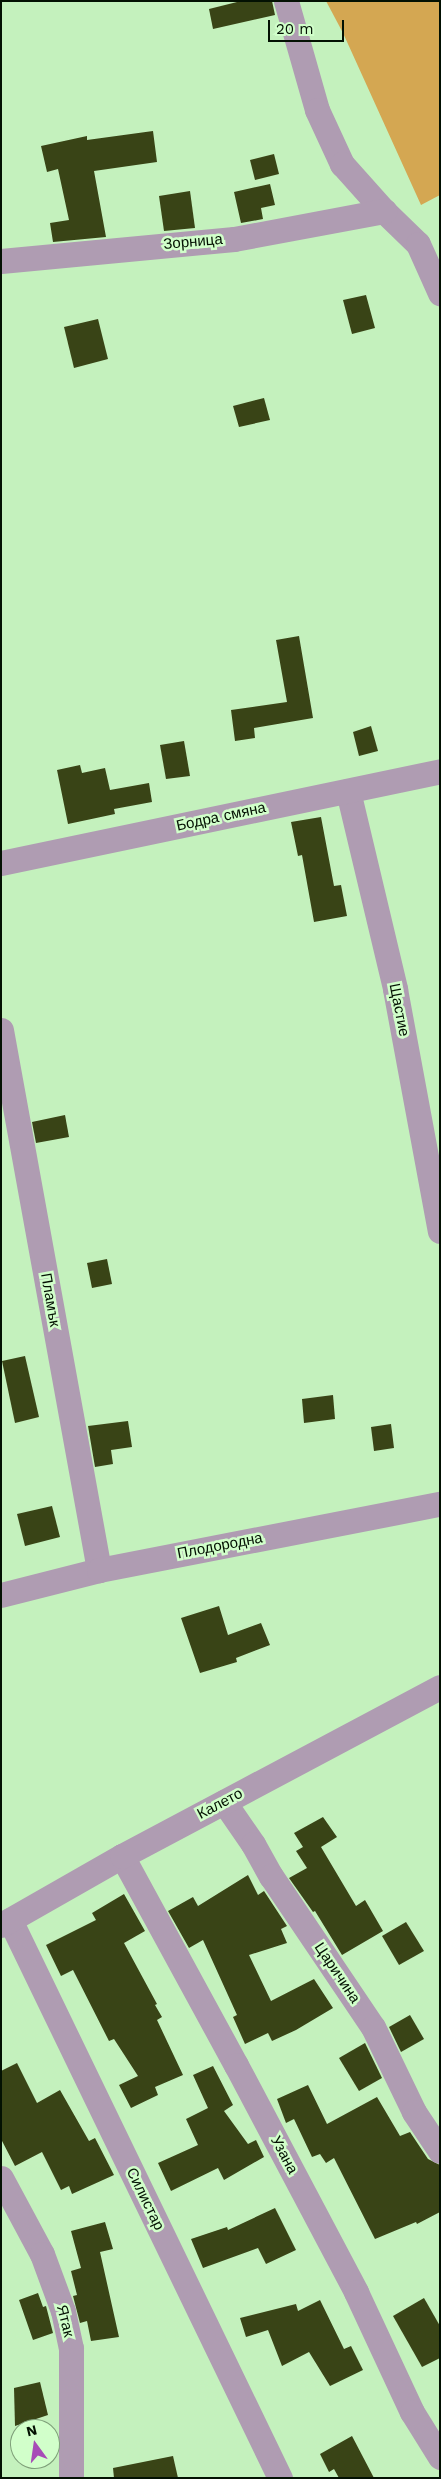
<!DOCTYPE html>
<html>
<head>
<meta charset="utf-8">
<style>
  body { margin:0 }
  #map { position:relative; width:441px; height:2479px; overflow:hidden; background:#c4f1bd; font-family:"Work Sans",sans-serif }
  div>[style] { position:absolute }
  .forest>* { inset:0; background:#d4a752 }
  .building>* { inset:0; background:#394416 }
  .street>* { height:25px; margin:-12.5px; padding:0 12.5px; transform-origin:12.5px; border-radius:12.5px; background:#af9cb2 }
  span { translate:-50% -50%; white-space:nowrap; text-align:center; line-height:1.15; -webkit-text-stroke:5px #d1ffca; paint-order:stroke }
  .street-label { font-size:15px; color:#031102 }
  .frame { position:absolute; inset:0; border:2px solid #031102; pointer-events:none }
  .north { position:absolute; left:10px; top:2419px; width:50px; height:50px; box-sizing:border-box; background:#d1ffca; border:1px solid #7fa07a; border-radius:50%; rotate:346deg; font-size:14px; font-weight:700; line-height:20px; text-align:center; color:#031102 }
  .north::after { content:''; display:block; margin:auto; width:18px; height:22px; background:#a74cb7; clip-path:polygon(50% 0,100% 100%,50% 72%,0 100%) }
  .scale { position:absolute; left:268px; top:20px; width:76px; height:22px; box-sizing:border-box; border:2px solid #031102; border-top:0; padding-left:6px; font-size:15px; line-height:18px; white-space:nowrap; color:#031102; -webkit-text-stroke:4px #d1ffca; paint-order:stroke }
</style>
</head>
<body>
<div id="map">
  <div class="forest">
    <i style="clip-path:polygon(326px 1px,440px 1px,440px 195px,421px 205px,343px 33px)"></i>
  </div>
  <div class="building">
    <i style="clip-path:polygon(241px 1px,272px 1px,275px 15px,213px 29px,209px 9px)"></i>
    <i style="clip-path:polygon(153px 131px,157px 162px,94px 171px,106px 237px,53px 242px,50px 223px,69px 220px,58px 169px,47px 172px,41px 146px,87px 136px,87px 140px)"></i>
    <i style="clip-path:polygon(274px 154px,279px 174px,255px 180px,250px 160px)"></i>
    <i style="clip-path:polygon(270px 184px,275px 205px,261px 208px,263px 219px,241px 223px,234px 192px)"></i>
    <i style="clip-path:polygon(190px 191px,195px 228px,164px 231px,159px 196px)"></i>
    <i style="clip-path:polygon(366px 295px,375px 328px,352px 334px,343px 300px)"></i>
    <i style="clip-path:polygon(98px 319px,108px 359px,74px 368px,64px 327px)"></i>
    <i style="clip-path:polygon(264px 398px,270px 420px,239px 427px,233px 406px)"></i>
    <i style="clip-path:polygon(299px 636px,313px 718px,254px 728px,255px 738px,235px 741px,231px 710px,287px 702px,276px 640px)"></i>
    <i style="clip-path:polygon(371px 726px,378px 751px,359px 756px,353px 732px)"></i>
    <i style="clip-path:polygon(184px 741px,190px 776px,166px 779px,160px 745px)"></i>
    <i style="clip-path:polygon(80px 765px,82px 773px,105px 768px,110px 790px,149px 783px,152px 802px,114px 809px,115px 814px,68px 824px,57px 770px)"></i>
    <i style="clip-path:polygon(321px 817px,334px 886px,341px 885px,347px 916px,314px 922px,302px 855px,298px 856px,291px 822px)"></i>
    <i style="clip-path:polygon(65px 1115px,69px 1137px,36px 1143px,32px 1122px)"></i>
    <i style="clip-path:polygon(107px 1259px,112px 1284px,92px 1288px,87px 1263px)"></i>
    <i style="clip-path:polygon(25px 1356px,39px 1417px,15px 1423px,2px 1361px)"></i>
    <i style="clip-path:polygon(333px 1395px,335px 1419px,304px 1423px,302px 1399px)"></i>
    <i style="clip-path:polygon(128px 1421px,132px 1447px,111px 1450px,113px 1464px,95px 1467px,88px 1426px)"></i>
    <i style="clip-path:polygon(391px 1424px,394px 1448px,374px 1451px,371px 1427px)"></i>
    <i style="clip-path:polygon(52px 1506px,60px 1537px,25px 1546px,17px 1514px)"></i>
    <i style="clip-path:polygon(219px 1606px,228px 1635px,261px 1623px,270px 1645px,236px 1658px,237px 1662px,200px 1673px,181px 1618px)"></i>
    <i style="clip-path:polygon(323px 1817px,337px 1837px,321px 1847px,356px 1906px,365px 1900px,383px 1931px,342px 1955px,315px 1911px,313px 1912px,289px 1878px,307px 1868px,296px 1851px,303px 1847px,294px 1833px)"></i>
    <i style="clip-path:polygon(248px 1875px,258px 1895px,264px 1891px,287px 1926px,281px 1929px,287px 1943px,249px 1955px,271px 2001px,314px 1979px,333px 2008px,296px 2030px,272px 2041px,268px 2033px,245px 2044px,233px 2017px,237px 2015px,203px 1940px,189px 1948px,168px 1911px,193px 1897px,198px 1906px)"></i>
    <i style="clip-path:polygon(124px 1894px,145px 1931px,124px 1943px,157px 2004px,155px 2005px,162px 2017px,157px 2020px,183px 2075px,155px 2087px,158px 2095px,131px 2108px,119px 2085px,138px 2076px,114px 2039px,109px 2041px,73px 1970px,61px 1976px,46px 1945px,96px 1920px,92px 1913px)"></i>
    <i style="clip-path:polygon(406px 1922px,424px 1951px,399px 1965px,382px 1936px)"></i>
    <i style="clip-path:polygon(410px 2015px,424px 2039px,401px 2052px,389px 2027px)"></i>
    <i style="clip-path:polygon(365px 2043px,382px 2078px,359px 2091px,339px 2058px)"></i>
    <i style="clip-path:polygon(17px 2063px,37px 2103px,60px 2090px,89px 2141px,95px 2138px,114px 2175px,72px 2194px,69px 2186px,61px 2190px,42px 2152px,15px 2166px,1px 2139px,1px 2071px)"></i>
    <i style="clip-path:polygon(213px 2066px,233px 2105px,224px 2111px,248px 2144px,256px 2140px,264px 2157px,224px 2180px,218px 2168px,171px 2191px,158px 2163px,198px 2145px,186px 2119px,208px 2108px,193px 2075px)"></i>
    <i style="clip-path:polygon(308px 2085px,327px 2124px,377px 2097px,400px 2136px,410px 2132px,428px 2159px,440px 2165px,440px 2212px,417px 2224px,416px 2222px,375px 2239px,334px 2158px,326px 2163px,320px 2154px,312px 2157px,294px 2119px,286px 2123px,277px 2099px)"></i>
    <i style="clip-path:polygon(275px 2208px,296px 2250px,266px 2264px,258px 2248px,203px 2268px,191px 2239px,227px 2227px,228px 2230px)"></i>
    <i style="clip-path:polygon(105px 2222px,113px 2249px,100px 2252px,119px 2337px,91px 2341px,87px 2321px,80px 2323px,73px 2296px,77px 2295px,71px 2271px,81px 2268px,71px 2231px)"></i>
    <i style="clip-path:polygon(38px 2293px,43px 2307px,46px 2306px,53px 2333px,33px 2340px,19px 2300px)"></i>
    <i style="clip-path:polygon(424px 2298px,440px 2326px,440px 2358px,422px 2367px,393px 2316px)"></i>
    <i style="clip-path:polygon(320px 2300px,344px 2349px,351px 2346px,363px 2370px,330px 2386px,309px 2352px,282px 2366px,268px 2330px,246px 2337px,240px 2318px,296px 2304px,298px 2311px)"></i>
    <i style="clip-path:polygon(40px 2382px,48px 2415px,15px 2426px,14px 2388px)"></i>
    <i style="clip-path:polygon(352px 2436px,374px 2478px,339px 2478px,334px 2469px,329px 2472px,320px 2454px)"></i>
    <i style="clip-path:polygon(173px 2456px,178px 2478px,114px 2478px,113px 2468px)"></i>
  </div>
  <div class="street">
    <i style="left:286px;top:1px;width:113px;rotate:74.1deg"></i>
    <i style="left:317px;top:110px;width:60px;rotate:65.2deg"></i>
    <i style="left:342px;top:164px;width:63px;rotate:48.2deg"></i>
    <i style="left:384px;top:211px;width:47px;rotate:44.1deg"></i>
    <i style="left:418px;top:244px;width:54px;rotate:65.8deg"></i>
    <i style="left:1px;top:261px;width:234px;rotate:-5.4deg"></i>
    <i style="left:234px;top:239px;width:153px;rotate:-10.6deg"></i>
    <i style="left:348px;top:791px;width:204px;rotate:76.6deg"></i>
    <i style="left:395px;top:989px;width:246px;rotate:79.5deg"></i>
    <i style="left:1px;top:863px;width:449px;rotate:-11.8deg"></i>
    <i style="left:1px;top:1030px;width:549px;rotate:79.71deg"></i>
    <i style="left:1px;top:1595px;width:101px;rotate:-14.3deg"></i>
    <i style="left:99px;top:1570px;width:347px;rotate:-11deg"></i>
    <i style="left:224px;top:1802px;width:51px;rotate:55.4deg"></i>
    <i style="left:253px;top:1844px;width:37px;rotate:61deg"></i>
    <i style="left:271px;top:1876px;width:182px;rotate:56deg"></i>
    <i style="left:373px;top:2027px;width:94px;rotate:64.2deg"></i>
    <i style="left:414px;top:2112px;width:47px;rotate:56.3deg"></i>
    <i style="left:122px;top:1856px;width:238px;rotate:61.4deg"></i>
    <i style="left:236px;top:2065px;width:257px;rotate:62.1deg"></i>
    <i style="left:356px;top:2292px;width:132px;rotate:65deg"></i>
    <i style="left:412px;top:2412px;width:53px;rotate:58.1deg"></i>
    <i style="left:10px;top:1920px;width:620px;rotate:64.18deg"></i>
    <i style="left:1px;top:1925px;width:139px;rotate:-29.7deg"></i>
    <i style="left:122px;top:1856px;width:360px;rotate:-28deg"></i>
    <i style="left:1px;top:2178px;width:86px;rotate:61.7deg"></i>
    <i style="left:42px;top:2254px;width:61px;rotate:69.8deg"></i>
    <i style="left:63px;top:2311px;width:38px;rotate:78deg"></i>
    <i style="left:71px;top:2348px;width:130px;rotate:90deg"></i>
  </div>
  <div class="street-label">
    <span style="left:193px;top:242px;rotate:-5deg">Зорница</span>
    <span style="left:221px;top:817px;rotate:-12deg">Бодра смяна</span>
    <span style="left:399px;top:1010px;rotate:79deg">Щастие</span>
    <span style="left:50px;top:1300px;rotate:80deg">Пламък</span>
    <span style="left:220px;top:1546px;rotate:-11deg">Плодородна</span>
    <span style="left:220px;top:1804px;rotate:-28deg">Калето</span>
    <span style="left:337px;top:1973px;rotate:56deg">Царичина</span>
    <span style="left:284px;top:2155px;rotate:62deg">Узана</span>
    <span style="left:145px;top:2199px;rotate:64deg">Силистар</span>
    <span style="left:65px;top:2321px;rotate:76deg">Ятак</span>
  </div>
  <div class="frame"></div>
  <div class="north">N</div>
  <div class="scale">20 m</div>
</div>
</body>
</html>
